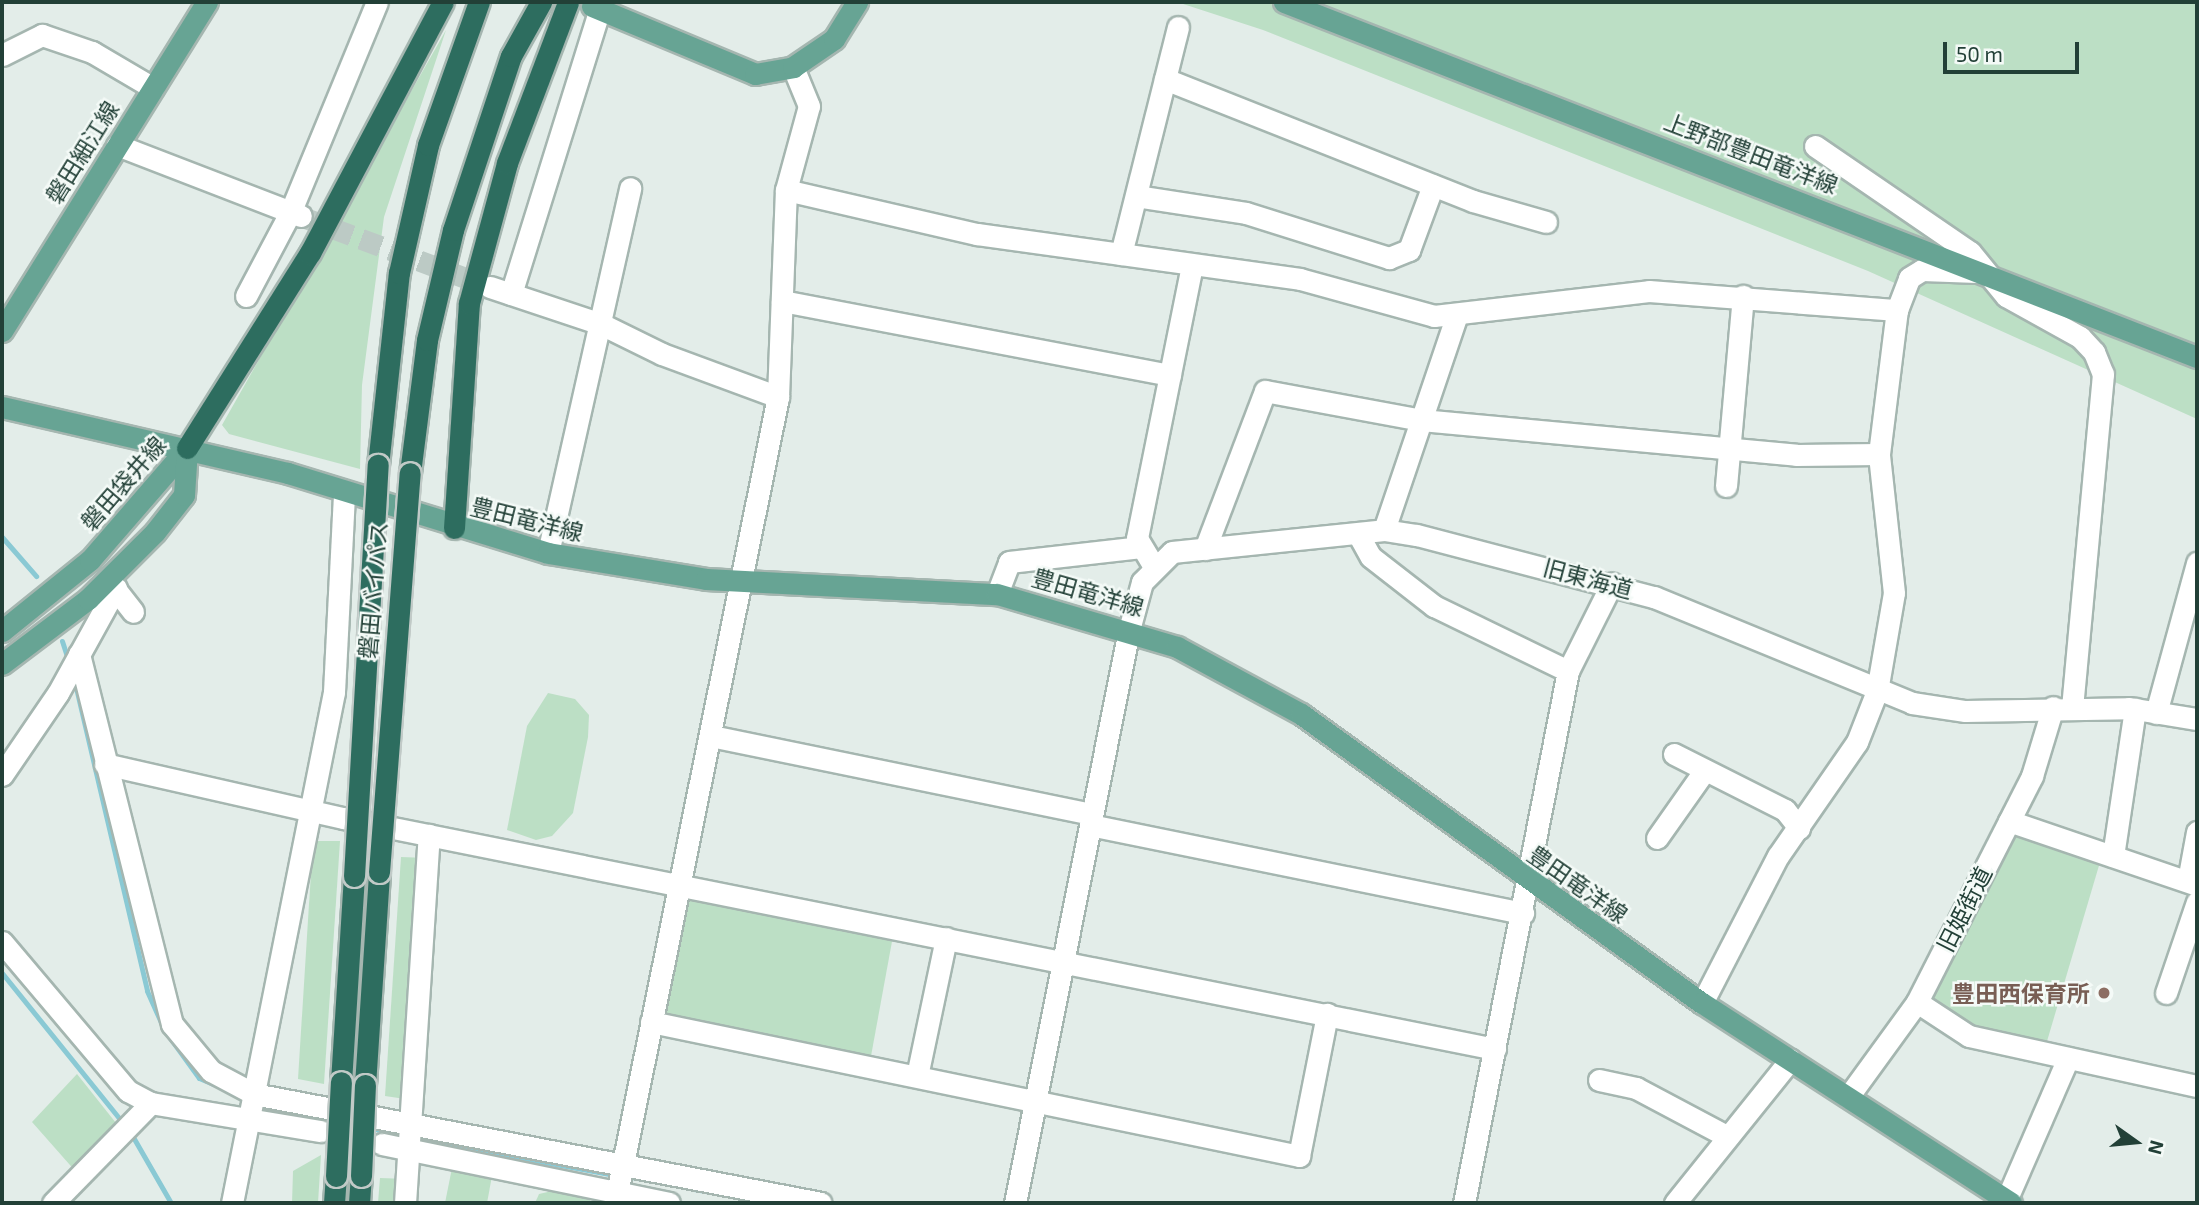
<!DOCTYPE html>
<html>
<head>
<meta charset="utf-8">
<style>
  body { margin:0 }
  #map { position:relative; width:2199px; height:1205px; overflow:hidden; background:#e3ede9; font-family:"Exo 2","Noto Sans JP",sans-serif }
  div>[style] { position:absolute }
  .green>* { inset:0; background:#bcdfc5 }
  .stream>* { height:5px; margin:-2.5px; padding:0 2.5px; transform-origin:2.5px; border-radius:2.5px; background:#8ac9d4 }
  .minor-tunnel>* { height:21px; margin-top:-10.5px; transform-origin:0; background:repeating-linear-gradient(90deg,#bccac5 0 21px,transparent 0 31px) }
  .roads { filter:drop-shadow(2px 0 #a5b6b0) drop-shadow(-2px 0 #a5b6b0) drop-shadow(0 2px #a5b6b0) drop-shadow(0 -2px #a5b6b0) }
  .minor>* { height:21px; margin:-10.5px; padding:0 10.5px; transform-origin:10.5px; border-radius:10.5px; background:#fff }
  .major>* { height:21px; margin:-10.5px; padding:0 10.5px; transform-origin:10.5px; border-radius:10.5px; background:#67a494 }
  .highway>* { height:21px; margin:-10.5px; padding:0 10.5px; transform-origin:10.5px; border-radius:10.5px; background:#2d6d5f }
  .bridges { filter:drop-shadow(2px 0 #c1cac7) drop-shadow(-2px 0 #c1cac7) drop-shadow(0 2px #c1cac7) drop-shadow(0 -2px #c1cac7) }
  .highway-bridge>* { height:21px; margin:-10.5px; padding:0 10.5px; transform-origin:10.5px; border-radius:10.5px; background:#2d6d5f }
  .dots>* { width:19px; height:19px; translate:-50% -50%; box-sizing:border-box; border:4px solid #f4faf7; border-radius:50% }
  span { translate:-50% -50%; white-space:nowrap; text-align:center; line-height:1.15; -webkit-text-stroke:5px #f4faf7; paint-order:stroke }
  .street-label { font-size:23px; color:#224037 }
  .education-label { font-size:23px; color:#785e54; font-weight:700 }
  .right { translate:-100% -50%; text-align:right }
  .frame { position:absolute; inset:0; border:4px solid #224037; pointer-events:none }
  .north { position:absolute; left:2101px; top:1107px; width:70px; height:70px; -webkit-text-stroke:5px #f4faf7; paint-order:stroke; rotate:105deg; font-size:19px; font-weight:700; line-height:28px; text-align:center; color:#224037 }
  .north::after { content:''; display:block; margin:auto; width:24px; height:32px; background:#224037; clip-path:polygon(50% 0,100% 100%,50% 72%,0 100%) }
  .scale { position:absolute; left:1943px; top:42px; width:136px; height:32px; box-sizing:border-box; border:4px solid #224037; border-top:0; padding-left:9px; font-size:21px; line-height:24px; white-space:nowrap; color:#224037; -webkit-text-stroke:5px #f4faf7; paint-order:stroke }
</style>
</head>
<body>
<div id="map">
  <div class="green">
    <i style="clip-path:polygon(1177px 2px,2197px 2px,2197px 419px,1868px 271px,1263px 30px)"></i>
    <i style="clip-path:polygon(446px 30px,384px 217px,362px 385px,360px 469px,229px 434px,222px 425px)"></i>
    <i style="clip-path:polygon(548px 693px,575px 699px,589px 715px,588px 737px,573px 813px,552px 836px,536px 840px,507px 830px,527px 726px)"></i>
    <i style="clip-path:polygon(2009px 821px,2103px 852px,2045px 1048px,1971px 1037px,1917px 1002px)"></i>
    <i style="clip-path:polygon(313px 841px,340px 841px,324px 1084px,298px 1079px)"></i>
    <i style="clip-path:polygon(401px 857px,427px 858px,412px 1100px,385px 1096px)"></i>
    <i style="clip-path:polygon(690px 885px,893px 936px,869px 1067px,651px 1022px)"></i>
    <i style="clip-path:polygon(77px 1074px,120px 1128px,77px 1173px,32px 1122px)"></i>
    <i style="clip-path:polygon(321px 1155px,318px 1203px,292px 1203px,293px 1171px)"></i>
    <i style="clip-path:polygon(452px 1168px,492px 1176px,487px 1203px,445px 1203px)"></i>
    <i style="clip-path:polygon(380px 1178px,407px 1179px,405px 1203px,378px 1203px)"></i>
    <i style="clip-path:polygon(578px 1185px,592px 1203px,535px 1203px,539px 1194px)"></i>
  </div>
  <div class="stream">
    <i style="left:2px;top:537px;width:52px;rotate:48.9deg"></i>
    <i style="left:62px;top:641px;width:20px;rotate:72deg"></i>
    <i style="left:74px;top:679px;width:320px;rotate:76.8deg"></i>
    <i style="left:147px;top:991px;width:34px;rotate:66deg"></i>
    <i style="left:2px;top:973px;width:193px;rotate:51.1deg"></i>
    <i style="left:165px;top:1031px;width:58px;rotate:54.1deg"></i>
    <i style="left:199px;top:1078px;width:23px;rotate:23deg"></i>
    <i style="left:367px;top:1127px;width:40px;rotate:13deg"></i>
    <i style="left:129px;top:1130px;width:84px;rotate:60.1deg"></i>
    <i style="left:415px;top:1138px;width:203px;rotate:10.5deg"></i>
    <i style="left:625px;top:1176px;width:57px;rotate:9.1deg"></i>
    <i style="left:694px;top:1189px;width:35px;rotate:10deg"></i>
  </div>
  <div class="minor-tunnel">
    <i style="left:303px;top:217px;width:200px;rotate:20.5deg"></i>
  </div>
  <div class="roads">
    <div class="minor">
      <i style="left:2px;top:55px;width:45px;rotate:-26.6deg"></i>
      <i style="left:42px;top:35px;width:53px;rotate:18.8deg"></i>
      <i style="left:92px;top:52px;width:71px;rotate:30.5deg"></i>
      <i style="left:1165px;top:79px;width:331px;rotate:21.6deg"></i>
      <i style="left:1473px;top:201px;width:76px;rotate:16deg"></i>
      <i style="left:117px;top:145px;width:197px;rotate:21.1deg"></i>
      <i style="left:1815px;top:146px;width:188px;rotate:34.4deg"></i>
      <i style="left:1970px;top:252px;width:57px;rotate:50.7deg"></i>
      <i style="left:2006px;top:296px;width:85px;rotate:29deg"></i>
      <i style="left:2080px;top:337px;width:21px;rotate:47deg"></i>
      <i style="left:2094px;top:352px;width:24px;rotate:68deg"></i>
      <i style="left:2103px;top:374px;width:333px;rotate:95.3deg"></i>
      <i style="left:786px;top:190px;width:196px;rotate:13deg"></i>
      <i style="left:977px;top:234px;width:326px;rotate:7.9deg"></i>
      <i style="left:1300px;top:279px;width:139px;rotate:15.4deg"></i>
      <i style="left:1434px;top:316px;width:216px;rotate:-6.6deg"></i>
      <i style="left:1649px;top:291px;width:249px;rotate:4.4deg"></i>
      <i style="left:1136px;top:196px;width:111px;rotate:8.8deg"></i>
      <i style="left:1246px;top:213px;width:150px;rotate:17.5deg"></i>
      <i style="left:1389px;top:258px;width:22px;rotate:-22deg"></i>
      <i style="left:1409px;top:250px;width:69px;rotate:-69.7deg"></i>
      <i style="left:1121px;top:254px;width:234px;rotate:-75.9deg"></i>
      <i style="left:490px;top:287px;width:117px;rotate:18.4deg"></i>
      <i style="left:601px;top:324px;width:68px;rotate:26.2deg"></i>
      <i style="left:662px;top:354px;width:124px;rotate:20.3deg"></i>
      <i style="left:511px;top:294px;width:299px;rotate:-72.7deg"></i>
      <i style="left:246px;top:296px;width:94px;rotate:-62.1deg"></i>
      <i style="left:290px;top:213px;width:228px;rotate:-67.6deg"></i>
      <i style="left:782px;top:301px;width:395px;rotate:10.8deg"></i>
      <i style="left:1726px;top:486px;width:191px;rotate:-84.9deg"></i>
      <i style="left:1384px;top:530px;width:228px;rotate:-71.3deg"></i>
      <i style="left:1358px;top:534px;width:26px;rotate:61deg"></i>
      <i style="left:1371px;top:557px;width:80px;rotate:37.9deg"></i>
      <i style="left:1434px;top:606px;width:149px;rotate:25.9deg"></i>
      <i style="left:1568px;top:671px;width:542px;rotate:101.06deg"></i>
      <i style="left:1205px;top:549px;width:169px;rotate:-69.2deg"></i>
      <i style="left:1265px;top:391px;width:159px;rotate:10.5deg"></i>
      <i style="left:1421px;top:420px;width:377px;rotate:5.3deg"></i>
      <i style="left:1796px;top:455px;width:83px;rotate:-0.7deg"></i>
      <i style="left:548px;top:553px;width:374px;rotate:-77.3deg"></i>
      <i style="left:1153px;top:565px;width:31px;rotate:-121deg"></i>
      <i style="left:1137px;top:538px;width:279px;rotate:-78.6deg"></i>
      <i style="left:109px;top:581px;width:39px;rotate:52deg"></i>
      <i style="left:997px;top:594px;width:34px;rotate:-69deg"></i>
      <i style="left:1009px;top:562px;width:133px;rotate:-6.5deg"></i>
      <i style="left:79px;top:654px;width:382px;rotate:75.9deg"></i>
      <i style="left:172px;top:1024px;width:61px;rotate:50.3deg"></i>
      <i style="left:211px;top:1071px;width:49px;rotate:28.1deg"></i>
      <i style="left:254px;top:1094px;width:577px;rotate:10.88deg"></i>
      <i style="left:1568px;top:671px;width:98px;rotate:-63.4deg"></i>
      <i style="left:2156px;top:713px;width:156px;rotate:-74.7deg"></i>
      <i style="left:711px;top:736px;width:389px;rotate:11.6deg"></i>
      <i style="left:1674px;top:754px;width:124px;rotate:26.8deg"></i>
      <i style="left:1785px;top:810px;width:23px;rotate:52deg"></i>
      <i style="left:105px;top:764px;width:244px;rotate:12.8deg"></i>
      <i style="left:343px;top:818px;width:1175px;rotate:11.34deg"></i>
      <i style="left:2px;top:775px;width:99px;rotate:-55.7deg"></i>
      <i style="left:58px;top:693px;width:120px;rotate:-61.1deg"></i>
      <i style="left:2009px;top:821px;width:199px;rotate:18.8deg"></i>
      <i style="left:1090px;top:825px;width:442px;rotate:11.5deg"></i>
      <i style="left:1657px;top:838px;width:83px;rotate:-54.8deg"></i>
      <i style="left:2113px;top:856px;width:149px;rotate:-81.5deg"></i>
      <i style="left:2188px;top:881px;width:50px;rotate:-79.6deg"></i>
      <i style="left:2px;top:942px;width:195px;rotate:49.8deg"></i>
      <i style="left:128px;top:1091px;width:26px;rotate:28deg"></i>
      <i style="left:151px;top:1103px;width:172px;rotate:9.4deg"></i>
      <i style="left:2166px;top:993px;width:96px;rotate:-71.2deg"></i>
      <i style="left:1917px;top:1002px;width:62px;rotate:33.2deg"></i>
      <i style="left:1969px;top:1036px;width:233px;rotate:12.4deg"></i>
      <i style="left:1702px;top:1003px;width:165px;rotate:-62.7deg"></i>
      <i style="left:1778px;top:856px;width:139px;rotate:-55.3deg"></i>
      <i style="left:1857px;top:742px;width:55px;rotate:-68.6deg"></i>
      <i style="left:1877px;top:691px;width:99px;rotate:-80.2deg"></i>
      <i style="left:1894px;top:593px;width:140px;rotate:-96.2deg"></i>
      <i style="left:1879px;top:454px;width:145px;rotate:-82.9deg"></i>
      <i style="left:1897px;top:310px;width:34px;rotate:-69deg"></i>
      <i style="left:1909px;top:278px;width:15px;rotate:-32deg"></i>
      <i style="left:1922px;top:270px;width:55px;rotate:2.1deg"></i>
      <i style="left:651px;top:1022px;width:662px;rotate:11.68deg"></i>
      <i style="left:1299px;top:1156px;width:145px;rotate:-78.8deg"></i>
      <i style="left:917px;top:1076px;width:141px;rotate:-78.1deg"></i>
      <i style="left:1599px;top:1080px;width:38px;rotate:12deg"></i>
      <i style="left:1636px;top:1088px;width:104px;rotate:28deg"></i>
      <i style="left:1848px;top:1097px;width:117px;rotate:-54deg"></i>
      <i style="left:1917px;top:1002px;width:254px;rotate:-63deg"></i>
      <i style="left:2032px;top:776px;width:72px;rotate:-73.1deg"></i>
      <i style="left:382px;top:1144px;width:293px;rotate:11.6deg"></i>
      <i style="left:53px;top:1203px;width:140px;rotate:-45.6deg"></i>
      <i style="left:232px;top:1203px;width:521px;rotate:-78.71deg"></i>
      <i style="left:334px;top:692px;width:200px;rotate:-87.1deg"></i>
      <i style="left:405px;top:1203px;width:369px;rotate:-86.3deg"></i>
      <i style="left:615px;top:1203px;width:822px;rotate:-78.57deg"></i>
      <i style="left:778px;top:397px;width:207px;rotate:-87.8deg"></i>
      <i style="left:786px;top:190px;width:87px;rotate:-74.7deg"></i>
      <i style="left:809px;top:106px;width:42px;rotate:-112.3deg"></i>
      <i style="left:1015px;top:1203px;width:584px;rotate:-78.75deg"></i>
      <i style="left:1129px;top:630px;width:50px;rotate:-74.8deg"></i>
      <i style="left:1142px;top:582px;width:42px;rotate:-45deg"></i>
      <i style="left:1172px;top:552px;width:213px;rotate:-5.9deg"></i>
      <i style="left:1384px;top:530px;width:33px;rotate:9deg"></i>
      <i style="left:1417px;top:535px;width:245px;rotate:14.7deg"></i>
      <i style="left:1654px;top:597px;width:279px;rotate:22.3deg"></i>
      <i style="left:1912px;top:703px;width:54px;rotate:8.6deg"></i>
      <i style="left:1965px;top:711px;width:164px;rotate:-1deg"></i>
      <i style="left:2129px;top:708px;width:69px;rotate:9.2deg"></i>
      <i style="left:1675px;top:1203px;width:184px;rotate:-51.2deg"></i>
      <i style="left:2005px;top:1203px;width:158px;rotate:-66.5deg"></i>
    </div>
    <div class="major">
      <i style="left:1284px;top:2px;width:980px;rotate:21.25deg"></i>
      <i style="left:592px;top:6px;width:177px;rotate:22.6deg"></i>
      <i style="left:755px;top:74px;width:39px;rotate:-10deg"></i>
      <i style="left:793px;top:67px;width:50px;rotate:-34.3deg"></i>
      <i style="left:834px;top:39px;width:44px;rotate:-58.1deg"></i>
      <i style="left:2px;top:331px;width:388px;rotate:-58.1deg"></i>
      <i style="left:2px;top:407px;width:294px;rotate:13deg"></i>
      <i style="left:288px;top:473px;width:272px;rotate:17.1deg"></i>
      <i style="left:548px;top:553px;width:160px;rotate:9.3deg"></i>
      <i style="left:706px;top:579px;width:291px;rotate:3deg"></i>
      <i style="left:997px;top:594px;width:188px;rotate:16.4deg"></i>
      <i style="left:1177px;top:647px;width:141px;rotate:28.4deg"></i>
      <i style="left:1301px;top:714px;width:494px;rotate:35.8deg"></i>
      <i style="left:1702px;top:1003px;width:368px;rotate:32.9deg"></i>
      <i style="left:2px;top:631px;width:113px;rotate:-38.9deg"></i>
      <i style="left:90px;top:560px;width:148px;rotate:-49.1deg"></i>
      <i style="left:2px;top:664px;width:108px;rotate:-37.1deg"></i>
      <i style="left:88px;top:599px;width:95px;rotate:-45deg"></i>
      <i style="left:155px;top:532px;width:47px;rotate:-51.9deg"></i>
      <i style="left:184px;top:495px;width:47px;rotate:-86.3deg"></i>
    </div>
    <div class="highway">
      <i style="left:187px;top:448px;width:231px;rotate:-57.8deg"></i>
      <i style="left:310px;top:253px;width:284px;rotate:-62.1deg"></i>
      <i style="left:378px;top:465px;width:193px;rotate:-83.8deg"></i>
      <i style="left:399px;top:273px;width:131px;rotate:-77.2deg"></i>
      <i style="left:428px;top:145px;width:152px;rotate:-70.4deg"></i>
      <i style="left:410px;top:473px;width:134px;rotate:-82.7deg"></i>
      <i style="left:427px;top:340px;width:113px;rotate:-76.7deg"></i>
      <i style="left:453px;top:230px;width:183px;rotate:-71.6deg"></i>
      <i style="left:511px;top:56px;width:62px;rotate:-60.9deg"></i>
      <i style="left:454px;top:528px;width:225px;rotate:-86.2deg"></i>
      <i style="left:469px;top:303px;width:145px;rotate:-74.8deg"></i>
      <i style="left:507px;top:163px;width:172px;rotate:-69.2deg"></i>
      <i style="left:341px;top:1082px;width:206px;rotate:-86.4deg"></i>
      <i style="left:365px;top:1085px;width:213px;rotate:-86.2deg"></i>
      <i style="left:334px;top:1203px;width:27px;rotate:-86deg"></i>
      <i style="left:359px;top:1203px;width:27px;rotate:-86deg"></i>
    </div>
  </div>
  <div class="bridges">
    <div class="highway-bridge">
      <i style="left:379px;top:872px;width:400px;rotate:-85.6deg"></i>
      <i style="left:354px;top:876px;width:412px;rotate:-86.7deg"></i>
      <i style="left:336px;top:1176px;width:94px;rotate:-87deg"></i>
      <i style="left:361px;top:1176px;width:91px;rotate:-87.5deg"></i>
    </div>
  </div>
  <div class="dots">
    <i style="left:2104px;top:993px;background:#8d6e63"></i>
  </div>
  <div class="street-label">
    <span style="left:82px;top:152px;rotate:-58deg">磐田細江線</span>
    <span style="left:1751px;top:153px;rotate:21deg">上野部豊田竜洋線</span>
    <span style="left:123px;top:483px;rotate:-49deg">磐田袋井線</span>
    <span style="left:527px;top:519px;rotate:14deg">豊田竜洋線</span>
    <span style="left:1588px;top:578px;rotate:15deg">旧東海道</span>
    <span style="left:373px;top:590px;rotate:-85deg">磐田バイパス</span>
    <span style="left:1088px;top:592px;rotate:16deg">豊田竜洋線</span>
    <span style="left:1578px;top:884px;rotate:35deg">豊田竜洋線</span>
    <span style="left:1964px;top:909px;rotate:-63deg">旧姫街道</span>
  </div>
  <div class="education-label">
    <span class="right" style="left:2090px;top:993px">豊田西保育所</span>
  </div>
  <div class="frame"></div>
  <div class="north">N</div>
  <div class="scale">50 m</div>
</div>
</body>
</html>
